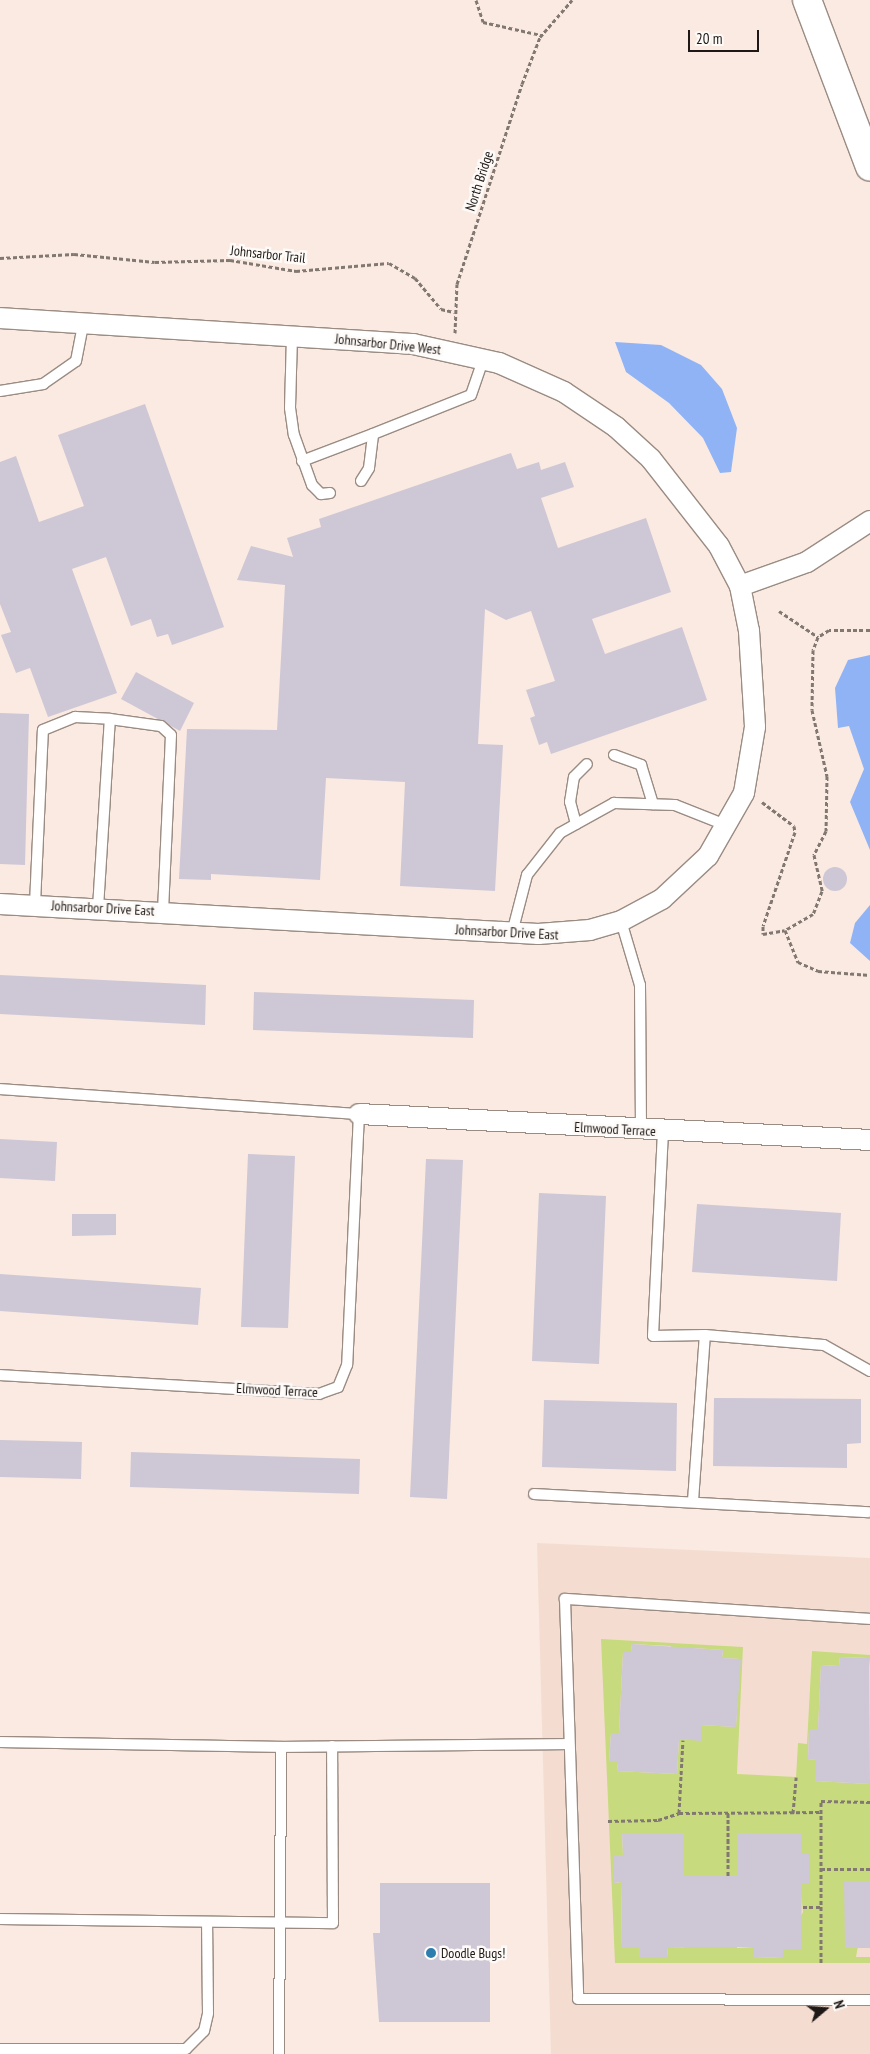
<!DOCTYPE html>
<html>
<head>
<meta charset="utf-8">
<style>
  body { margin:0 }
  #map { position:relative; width:870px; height:2054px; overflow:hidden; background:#faeae1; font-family:"PT Sans Narrow",sans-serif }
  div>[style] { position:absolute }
  .built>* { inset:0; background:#f4ddd0 }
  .green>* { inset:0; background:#c8da7e }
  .water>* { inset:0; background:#90b3f6 }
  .building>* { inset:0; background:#cec7d6 }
  .round { border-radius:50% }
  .path>* { height:3px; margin-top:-1.5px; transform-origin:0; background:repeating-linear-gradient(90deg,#827872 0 4px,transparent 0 6.5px) }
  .roads { filter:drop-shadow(1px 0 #9a8c83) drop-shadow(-1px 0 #9a8c83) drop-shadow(0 1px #9a8c83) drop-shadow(0 -1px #9a8c83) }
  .service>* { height:10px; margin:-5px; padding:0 5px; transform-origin:5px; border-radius:5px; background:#fff }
  .minor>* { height:20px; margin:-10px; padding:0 10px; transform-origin:10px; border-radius:10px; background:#fff }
  .primary>* { height:28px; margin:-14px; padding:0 14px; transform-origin:14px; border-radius:14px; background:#fff }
  .dots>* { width:14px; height:14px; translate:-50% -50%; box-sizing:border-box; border:2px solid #fdfaf8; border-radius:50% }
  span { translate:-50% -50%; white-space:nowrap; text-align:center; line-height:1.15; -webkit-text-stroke:5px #fdfaf8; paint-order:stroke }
  .street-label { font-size:14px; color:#1e1916 }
  .poi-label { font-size:14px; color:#1e1916 }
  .left { translate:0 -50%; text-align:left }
  .north { position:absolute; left:800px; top:1984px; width:50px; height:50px; -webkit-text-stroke:4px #fdfaf8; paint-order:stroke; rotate:72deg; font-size:14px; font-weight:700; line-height:20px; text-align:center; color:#1e1916 }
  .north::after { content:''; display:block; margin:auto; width:18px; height:22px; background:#1e1916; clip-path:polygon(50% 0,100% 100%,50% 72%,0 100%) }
  .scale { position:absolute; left:688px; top:30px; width:71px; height:22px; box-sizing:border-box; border:2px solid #1e1916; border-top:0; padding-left:6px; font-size:15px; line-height:18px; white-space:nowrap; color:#1e1916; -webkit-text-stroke:4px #fdfaf8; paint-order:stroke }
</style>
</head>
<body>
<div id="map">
  <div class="built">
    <i style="clip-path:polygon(537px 1543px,870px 1558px,870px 2054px,551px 2054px)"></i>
  </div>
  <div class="green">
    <i style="clip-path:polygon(evenodd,601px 1639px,743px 1647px,737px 1774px,796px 1777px,798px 1743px,807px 1744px,812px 1651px,870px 1655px,870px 1667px,869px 1658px,840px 1657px,839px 1666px,821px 1665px,818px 1729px,809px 1729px,808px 1759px,816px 1760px,816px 1781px,870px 1784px,870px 1881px,856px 1957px,870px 1957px,870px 1963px,615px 1963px,601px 1639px,632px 1644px,671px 1646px,671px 1656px,694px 1648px,723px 1650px,722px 1658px,740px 1659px,736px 1727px,701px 1725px,701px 1740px,679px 1739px,677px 1774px,617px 1771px,618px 1762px,609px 1762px,611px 1733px,619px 1733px,623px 1652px,631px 1652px,632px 1644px,601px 1639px,622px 1833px,684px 1833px,684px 1876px,737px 1876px,737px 1833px,801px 1833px,801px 1854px,809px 1854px,809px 1882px,800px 1883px,803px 1912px,783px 1949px,783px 1957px,755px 1958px,754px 1948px,737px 1948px,737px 1938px,684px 1938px,684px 1948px,668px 1948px,667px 1957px,639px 1957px,639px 1948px,622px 1948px,621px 1882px,615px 1883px,615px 1855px,623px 1855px,622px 1833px)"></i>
  </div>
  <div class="water">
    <i style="clip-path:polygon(615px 342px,661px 345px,701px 365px,722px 389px,737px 428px,731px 472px,720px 473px,703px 438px,669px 403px,626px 372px)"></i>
    <i style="clip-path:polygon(870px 655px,870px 850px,850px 802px,864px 769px,849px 726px,838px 728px,835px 688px,848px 660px)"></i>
    <i style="clip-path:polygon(870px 905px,870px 961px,850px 943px,855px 923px)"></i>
  </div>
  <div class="building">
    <i style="clip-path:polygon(145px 404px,224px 627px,172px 645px,168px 634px,157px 637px,151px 619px,131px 626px,106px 557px,72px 569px,117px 693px,48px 717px,30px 668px,16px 673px,1px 635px,11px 632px,0 604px,0 462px,16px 456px,39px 522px,84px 506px,58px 435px)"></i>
    <i style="clip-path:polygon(511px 453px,517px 469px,539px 462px,541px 470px,565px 462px,574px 487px,541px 498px,558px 548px,646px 518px,671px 592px,592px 619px,605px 654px,682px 627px,707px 700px,551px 754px,547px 742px,539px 745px,530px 718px,535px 716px,526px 690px,555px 681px,531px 611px,506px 620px,485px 609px,478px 744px,503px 745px,495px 891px,400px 886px,405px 782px,326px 778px,320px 880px,211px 874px,211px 880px,179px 879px,187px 729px,277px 730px,285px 585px,237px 580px,251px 546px,293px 557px,287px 538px,321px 527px,319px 519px)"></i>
    <i style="clip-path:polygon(136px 672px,194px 703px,180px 731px,121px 699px)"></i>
    <i style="clip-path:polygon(0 713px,29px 714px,25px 865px,0 864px)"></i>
    <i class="round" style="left:823px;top:867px;width:24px;height:24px"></i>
    <i style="clip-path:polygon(0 975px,206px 985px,205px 1025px,0 1014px)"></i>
    <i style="clip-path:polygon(254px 992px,474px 1000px,473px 1038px,253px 1030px)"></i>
    <i style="clip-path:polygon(0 1139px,57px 1142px,55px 1181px,0 1178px)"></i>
    <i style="clip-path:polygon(248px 1154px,295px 1156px,288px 1328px,241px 1327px)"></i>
    <i style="clip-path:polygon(426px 1159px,463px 1160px,447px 1499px,410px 1497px)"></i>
    <i style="clip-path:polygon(539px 1193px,606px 1196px,599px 1364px,532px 1361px)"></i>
    <i style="clip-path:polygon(697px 1204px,841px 1213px,837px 1281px,692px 1272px)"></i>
    <i style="clip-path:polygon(72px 1214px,116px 1214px,116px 1235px,72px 1236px)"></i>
    <i style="clip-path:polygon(0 1274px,201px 1288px,198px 1325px,0 1311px)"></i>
    <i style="clip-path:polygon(714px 1398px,861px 1399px,861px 1443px,847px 1444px,847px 1468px,713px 1466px)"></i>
    <i style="clip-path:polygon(544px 1400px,677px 1403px,676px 1471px,542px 1467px)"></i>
    <i style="clip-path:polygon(0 1440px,82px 1442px,81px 1479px,0 1477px)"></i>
    <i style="clip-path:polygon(131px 1452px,360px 1459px,359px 1494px,130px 1487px)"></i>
    <i style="clip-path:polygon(632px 1644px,723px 1650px,722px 1658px,741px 1659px,736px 1727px,701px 1725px,701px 1741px,679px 1739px,677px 1774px,617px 1771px,618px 1762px,609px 1762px,611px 1733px,619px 1733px,623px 1652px,631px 1652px)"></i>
    <i style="clip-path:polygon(840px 1657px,869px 1658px,870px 1784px,815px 1781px,816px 1760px,808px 1759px,809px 1729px,818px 1729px,821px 1665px,839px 1666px)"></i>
    <i style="clip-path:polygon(622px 1833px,684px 1833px,684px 1876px,737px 1876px,737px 1833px,801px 1833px,801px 1854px,809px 1854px,809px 1883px,802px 1883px,801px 1949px,783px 1949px,783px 1957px,754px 1958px,754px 1948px,737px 1947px,668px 1948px,667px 1957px,639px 1957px,639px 1948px,622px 1948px,621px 1882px,614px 1883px,614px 1855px,623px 1855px)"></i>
    <i style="clip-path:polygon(844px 1881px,870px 1881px,870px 1948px,845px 1948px)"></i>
    <i style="clip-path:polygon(380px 1883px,490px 1883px,490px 2022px,379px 2022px,373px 1933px,380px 1933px)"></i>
  </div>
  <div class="path">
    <i style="left:476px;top:0;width:23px;rotate:72deg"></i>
    <i style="left:483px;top:22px;width:59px;rotate:12.6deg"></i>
    <i style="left:0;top:258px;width:74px;rotate:-3.1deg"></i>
    <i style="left:74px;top:254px;width:81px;rotate:5.6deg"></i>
    <i style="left:155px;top:262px;width:75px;rotate:-1.5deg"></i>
    <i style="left:230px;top:260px;width:67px;rotate:9.5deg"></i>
    <i style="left:296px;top:271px;width:93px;rotate:-4.9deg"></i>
    <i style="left:389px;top:263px;width:30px;rotate:30deg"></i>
    <i style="left:415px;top:278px;width:40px;rotate:50deg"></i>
    <i style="left:441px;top:309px;width:13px;rotate:13deg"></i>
    <i style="left:455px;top:333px;width:49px;rotate:-87.7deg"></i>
    <i style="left:457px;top:284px;width:210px;rotate:-72deg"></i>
    <i style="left:522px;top:84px;width:50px;rotate:-69deg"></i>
    <i style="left:540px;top:37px;width:49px;rotate:-49.1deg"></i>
    <i style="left:779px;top:611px;width:47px;rotate:33.7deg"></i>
    <i style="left:870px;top:630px;width:41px;rotate:180deg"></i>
    <i style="left:829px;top:630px;width:13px;rotate:148deg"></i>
    <i style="left:818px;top:637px;width:14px;rotate:111deg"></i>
    <i style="left:813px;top:650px;width:60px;rotate:91deg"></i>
    <i style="left:812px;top:710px;width:68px;rotate:77.2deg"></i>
    <i style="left:827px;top:776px;width:55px;rotate:91deg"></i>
    <i style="left:826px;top:831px;width:27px;rotate:117deg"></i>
    <i style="left:814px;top:855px;width:37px;rotate:77deg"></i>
    <i style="left:822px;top:891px;width:25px;rotate:111deg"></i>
    <i style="left:813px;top:914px;width:32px;rotate:150deg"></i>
    <i style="left:785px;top:930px;width:35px;rotate:68deg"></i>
    <i style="left:798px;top:962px;width:22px;rotate:24deg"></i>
    <i style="left:818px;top:971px;width:52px;rotate:4.4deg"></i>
    <i style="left:762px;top:802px;width:40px;rotate:37deg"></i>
    <i style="left:794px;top:826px;width:6px;rotate:81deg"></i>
    <i style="left:795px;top:832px;width:99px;rotate:108.8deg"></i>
    <i style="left:763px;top:926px;width:8px;rotate:90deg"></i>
    <i style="left:763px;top:934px;width:22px;rotate:-10deg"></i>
    <i style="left:679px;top:1813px;width:73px;rotate:-86.9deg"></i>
    <i style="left:728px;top:1813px;width:63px;rotate:90deg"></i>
    <i style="left:793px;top:1813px;width:36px;rotate:-85deg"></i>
    <i style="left:608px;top:1821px;width:50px;rotate:-1.1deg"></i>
    <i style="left:658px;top:1820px;width:22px;rotate:-18deg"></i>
    <i style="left:679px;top:1813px;width:142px;rotate:-0.4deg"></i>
    <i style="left:821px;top:1869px;width:49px"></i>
    <i style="left:803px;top:1907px;width:18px"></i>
    <i style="left:821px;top:1963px;width:162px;rotate:-90deg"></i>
    <i style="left:821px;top:1801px;width:49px;rotate:1.2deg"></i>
  </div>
  <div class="roads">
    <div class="service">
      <i style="left:292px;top:336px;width:72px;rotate:91.6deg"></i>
      <i style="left:290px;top:408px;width:27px;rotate:82deg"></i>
      <i style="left:294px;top:435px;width:53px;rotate:70.2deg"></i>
      <i style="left:312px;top:485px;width:13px;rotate:45deg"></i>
      <i style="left:321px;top:494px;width:9px;rotate:-6deg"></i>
      <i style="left:0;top:391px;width:44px;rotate:-9.2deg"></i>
      <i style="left:43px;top:384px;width:40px;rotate:-34.9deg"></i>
      <i style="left:76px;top:361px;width:38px;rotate:-79deg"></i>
      <i style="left:302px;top:461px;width:76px;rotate:-20.8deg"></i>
      <i style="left:361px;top:481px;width:15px;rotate:-58deg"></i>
      <i style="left:369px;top:468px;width:34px;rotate:-83deg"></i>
      <i style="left:373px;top:434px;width:105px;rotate:-21.7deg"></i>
      <i style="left:471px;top:395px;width:39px;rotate:-71deg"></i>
      <i style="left:614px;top:755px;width:29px;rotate:20deg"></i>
      <i style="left:641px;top:765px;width:41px;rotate:72.9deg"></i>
      <i style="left:576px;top:824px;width:23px;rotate:-105deg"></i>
      <i style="left:570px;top:802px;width:25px;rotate:-81deg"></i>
      <i style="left:574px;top:777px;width:18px;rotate:-45deg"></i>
      <i style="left:35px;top:904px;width:174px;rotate:-87.4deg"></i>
      <i style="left:43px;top:730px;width:35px;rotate:-22deg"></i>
      <i style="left:75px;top:717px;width:35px;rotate:3deg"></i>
      <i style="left:110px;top:719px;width:51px;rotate:7.8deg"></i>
      <i style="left:161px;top:726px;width:13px;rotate:42deg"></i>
      <i style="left:171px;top:735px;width:176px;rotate:92.6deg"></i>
      <i style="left:98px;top:908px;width:189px;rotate:-86.4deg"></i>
      <i style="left:621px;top:921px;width:67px;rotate:73.5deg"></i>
      <i style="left:640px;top:985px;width:145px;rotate:89.6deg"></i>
      <i style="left:512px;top:933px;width:60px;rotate:-75.5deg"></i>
      <i style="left:527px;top:875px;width:53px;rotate:-51.8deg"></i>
      <i style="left:560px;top:833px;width:62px;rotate:-29.1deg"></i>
      <i style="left:614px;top:803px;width:61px;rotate:1.9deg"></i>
      <i style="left:675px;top:805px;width:57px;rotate:21.6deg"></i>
      <i style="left:0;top:1089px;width:360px;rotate:4deg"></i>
      <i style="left:359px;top:1114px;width:251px;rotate:92.7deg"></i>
      <i style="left:347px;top:1365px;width:24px;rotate:112deg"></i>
      <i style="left:338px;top:1387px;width:20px;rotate:160deg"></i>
      <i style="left:319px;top:1394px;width:320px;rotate:-176.6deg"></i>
      <i style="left:663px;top:1131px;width:205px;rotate:92.8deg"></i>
      <i style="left:653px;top:1336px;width:52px;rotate:-1.1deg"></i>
      <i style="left:705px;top:1335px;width:119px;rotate:4.8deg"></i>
      <i style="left:824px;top:1345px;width:53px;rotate:29.5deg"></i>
      <i style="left:534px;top:1494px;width:335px;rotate:3.1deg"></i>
      <i style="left:693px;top:1501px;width:166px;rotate:-85.9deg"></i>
      <i style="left:870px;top:1619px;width:306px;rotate:-176.2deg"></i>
      <i style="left:565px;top:1599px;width:400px;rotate:88.1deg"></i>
      <i style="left:578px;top:1999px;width:292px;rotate:0.2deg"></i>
      <i style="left:0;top:1742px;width:281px;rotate:1deg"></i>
      <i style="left:0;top:1919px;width:333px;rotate:0.7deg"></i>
      <i style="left:333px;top:1923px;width:177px;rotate:-90.3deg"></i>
      <i style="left:0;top:2049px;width:186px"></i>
      <i style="left:186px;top:2049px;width:25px;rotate:-45deg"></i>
      <i style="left:204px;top:2031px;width:18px;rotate:-77deg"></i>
      <i style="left:208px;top:2013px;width:91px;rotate:-90.6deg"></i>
      <i style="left:279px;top:2054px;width:307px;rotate:-89.6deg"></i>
      <i style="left:281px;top:1747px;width:288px;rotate:-0.6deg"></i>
    </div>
    <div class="minor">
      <i style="left:0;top:318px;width:414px;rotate:3.6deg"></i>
      <i style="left:413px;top:344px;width:88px;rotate:12.5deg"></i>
      <i style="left:499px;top:363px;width:71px;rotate:24deg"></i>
      <i style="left:564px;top:392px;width:63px;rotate:33.9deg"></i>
      <i style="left:616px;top:427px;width:47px;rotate:42.4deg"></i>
      <i style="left:651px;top:459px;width:110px;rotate:52deg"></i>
      <i style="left:719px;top:546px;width:45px;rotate:62.3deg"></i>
      <i style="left:740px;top:586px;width:46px;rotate:78.7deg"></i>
      <i style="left:749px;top:631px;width:96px;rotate:86.4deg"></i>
      <i style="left:755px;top:727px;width:67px;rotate:99.5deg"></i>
      <i style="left:744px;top:793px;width:73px;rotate:119.7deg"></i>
      <i style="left:708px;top:856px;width:63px;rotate:136.9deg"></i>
      <i style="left:662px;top:899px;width:47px;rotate:151.8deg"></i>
      <i style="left:621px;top:921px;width:32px;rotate:164deg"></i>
      <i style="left:590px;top:930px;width:52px;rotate:175.6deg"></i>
      <i style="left:538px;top:934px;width:539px;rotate:-176.81deg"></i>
      <i style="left:740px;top:586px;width:71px;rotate:-19.7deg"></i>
      <i style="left:807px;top:562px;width:75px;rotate:-33.1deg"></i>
      <i style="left:359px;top:1114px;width:512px;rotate:2.91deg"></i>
    </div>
    <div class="primary">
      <i style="left:807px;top:0;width:178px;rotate:69.3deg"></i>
    </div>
  </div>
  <div class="dots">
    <i style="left:431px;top:1953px;background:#2d7eaf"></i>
  </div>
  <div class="street-label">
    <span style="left:479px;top:181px;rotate:-72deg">North Bridge</span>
    <span style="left:268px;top:254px;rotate:6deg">Johnsarbor Trail</span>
    <span style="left:388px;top:344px;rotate:6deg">Johnsarbor Drive West</span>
    <span style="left:103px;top:908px;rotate:3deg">Johnsarbor Drive East</span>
    <span style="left:507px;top:932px;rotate:3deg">Johnsarbor Drive East</span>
    <span style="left:615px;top:1129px;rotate:3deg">Elmwood Terrace</span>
    <span style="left:277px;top:1390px;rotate:3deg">Elmwood Terrace</span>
  </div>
  <div class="poi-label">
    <span class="left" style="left:441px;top:1953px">Doodle Bugs!</span>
  </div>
  <div class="north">N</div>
  <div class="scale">20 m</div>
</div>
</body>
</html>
